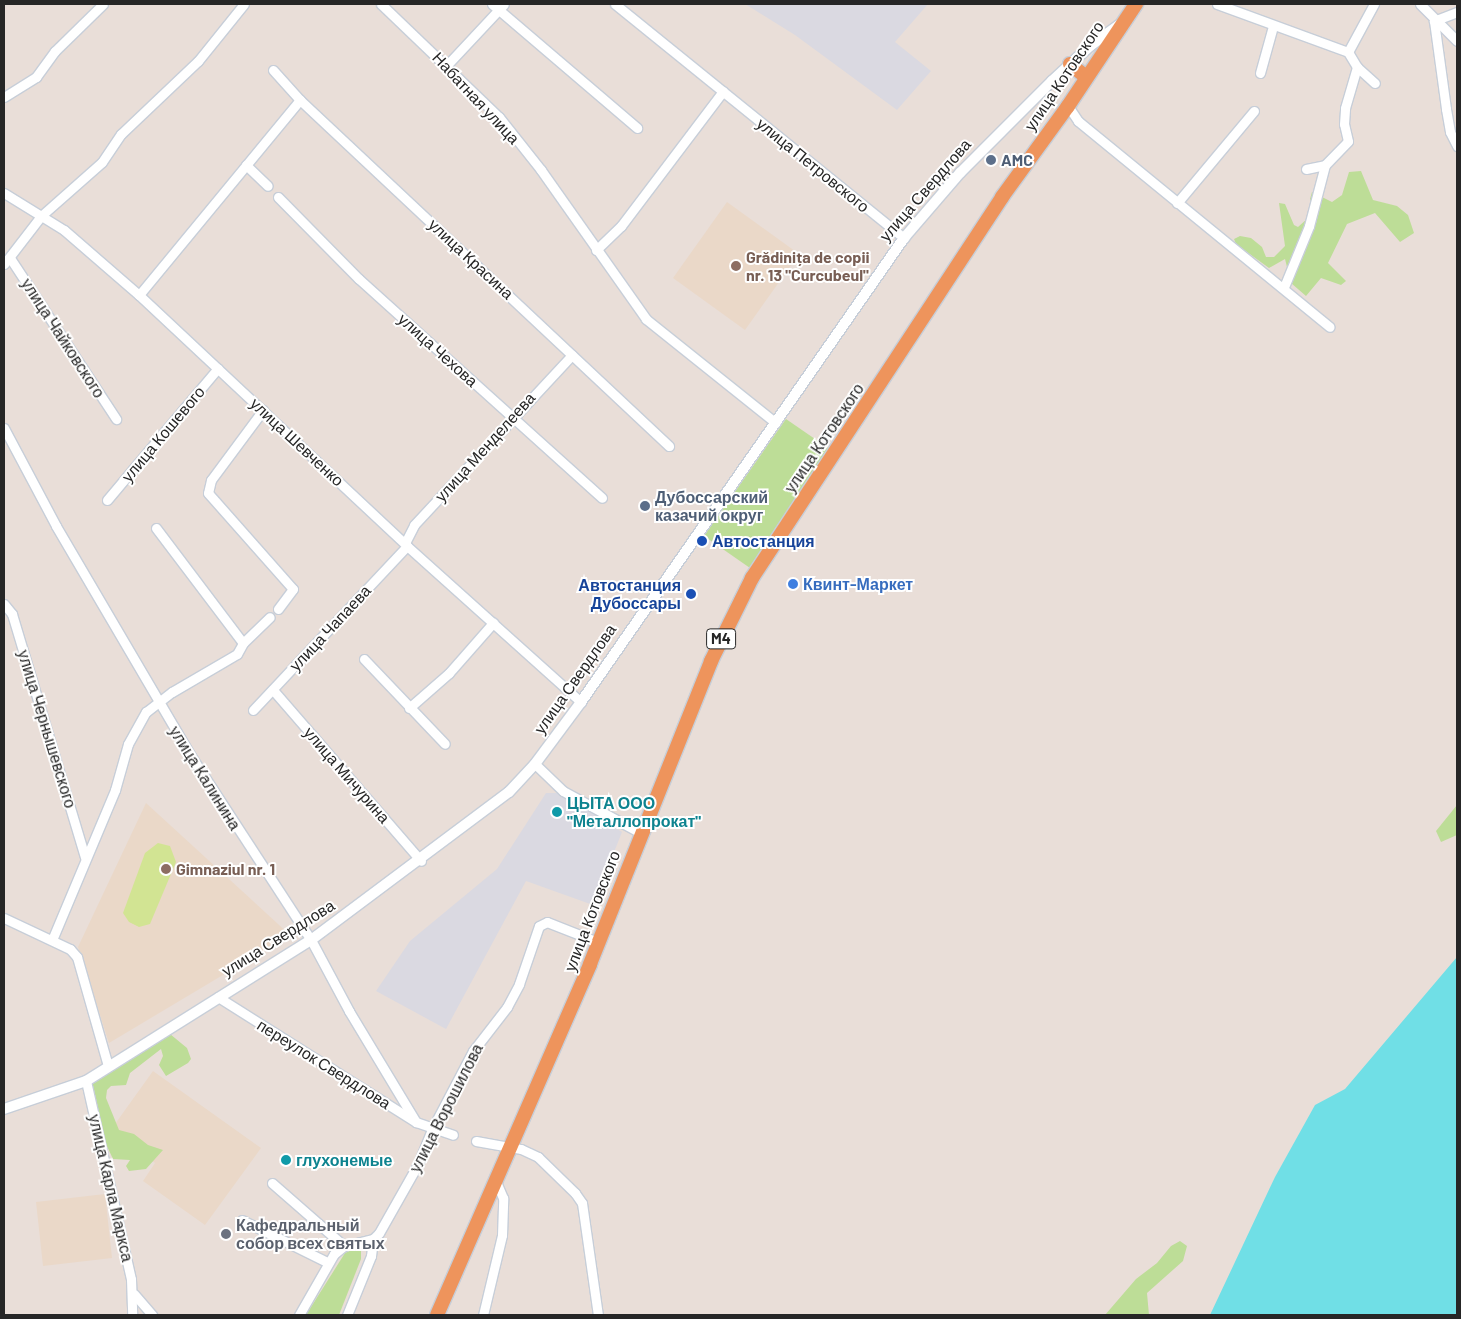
<!DOCTYPE html>
<html>
<head>
<meta charset="utf-8">
<style>
  body { margin:0 }
  #map { position:relative; width:1461px; height:1319px; overflow:hidden; background:#e9ded8; font-family:Barlow,sans-serif }
  div>[style] { position:absolute }
  .industrial>* { inset:0; background:#dad9e1 }
  .education>* { inset:0; background:#ead8c8 }
  .green>* { inset:0; background:#bddd97 }
  .pitch>* { inset:0; background:#d2e493 }
  .water>* { inset:0; background:#70dfe6 }
  .roads { filter:drop-shadow(1px 0 #c7ced8) drop-shadow(-1px 0 #c7ced8) drop-shadow(0 1px #c7ced8) drop-shadow(0 -1px #c7ced8) }
  .minor>* { height:9px; margin:-4.5px; padding:0 4.5px; transform-origin:4.5px; border-radius:4.5px; background:#fff }
  .tertiary>* { height:10px; margin:-5px; padding:0 5px; transform-origin:5px; border-radius:5px; background:#fff }
  .trunk>* { height:14px; margin:-7px; padding:0 7px; transform-origin:7px; border-radius:7px; background:#ee945c }
  .dots>* { width:14px; height:14px; translate:-50% -50%; box-sizing:border-box; border:2px solid #fff; border-radius:50% }
  span { translate:-50% -50%; white-space:nowrap; text-align:center; line-height:1.15; -webkit-text-stroke:4px #fff; paint-order:stroke }
  .shield-label span { padding:1px 4px; background:#fff; border:1px solid; border-radius:4px; -webkit-text-stroke-width:0 }
  .shield-label { font-size:15px; color:#262626; font-weight:700 }
  .street-label { font-size:16px; color:#262626 }
  .service-label { font-size:16px; color:#4e5e75; font-weight:700 }
  .left { translate:0 -50%; text-align:left }
  .education-label { font-size:16px; color:#785e54; font-weight:700 }
  .transit-label { font-size:16px; color:#164399; font-weight:700 }
  .right { translate:-100% -50%; text-align:right }
  .shop-label { font-size:16px; color:#366cbe; font-weight:700 }
  .culture-label { font-size:16px; color:#0d838f; font-weight:700 }
  .worship-label { font-size:16px; color:#5b616d; font-weight:700 }
  .frame { position:absolute; inset:0; border:5px solid #262626; pointer-events:none }
</style>
</head>
<body>
<div id="map">
  <div class="industrial">
    <i style="clip-path:polygon(745px 4px,928px 4px,895px 42px,931px 71px,897px 110px,795px 35px)"></i>
    <i style="clip-path:polygon(546px 793px,562px 793px,622px 832px,593px 905px,526px 881px,446px 1029px,376px 991px,410px 941px,497px 869px)"></i>
  </div>
  <div class="education">
    <i style="clip-path:polygon(727px 202px,799px 254px,745px 330px,673px 278px)"></i>
    <i style="clip-path:polygon(146px 803px,290px 935px,109px 1043px,78px 947px)"></i>
    <i style="clip-path:polygon(153px 1071px,261px 1148px,205px 1225px,143px 1181px,155px 1163px,110px 1131px)"></i>
    <i style="clip-path:polygon(105px 1194px,112px 1258px,43px 1266px,36px 1202px)"></i>
  </div>
  <div class="green">
    <i style="clip-path:polygon(1361px 171px,1373px 200px,1397px 206px,1408px 215px,1414px 233px,1400px 242px,1375px 213px,1347px 224px,1328px 263px,1346px 281px,1341px 285px,1321px 278px,1306px 296px,1291px 283px,1285px 259px,1269px 268px,1236px 244px,1234px 239px,1240px 236px,1251px 238px,1262px 247px,1266px 257px,1274px 257px,1285px 246px,1279px 203px,1285px 204px,1294px 225px,1298px 227px,1316px 211px,1310px 199px,1312px 192px,1332px 202px,1342px 195px,1349px 172px)"></i>
    <i style="clip-path:polygon(786px 419px,831px 450px,750px 568px,704px 536px)"></i>
    <i style="clip-path:polygon(1457px 805px,1457px 835px,1441px 842px,1436px 831px)"></i>
    <i style="clip-path:polygon(170px 1034px,187px 1048px,191px 1059px,188px 1063px,166px 1076px,159px 1065px,163px 1056px,161px 1049px,130px 1073px,126px 1085px,111px 1086px,107px 1090px,106px 1098px,119px 1130px,134px 1134px,148px 1145px,163px 1150px,146px 1169px,129px 1171px,126px 1166px,130px 1160px,113px 1159px,105px 1142px,90px 1087px,96px 1080px)"></i>
    <i style="clip-path:polygon(1180px 1241px,1187px 1246px,1183px 1261px,1147px 1293px,1149px 1315px,1105px 1315px,1136px 1279px,1157px 1263px,1171px 1246px)"></i>
    <i style="clip-path:polygon(361px 1246px,361px 1259px,339px 1315px,306px 1315px,345px 1253px)"></i>
  </div>
  <div class="pitch">
    <i style="clip-path:polygon(158px 843px,170px 846px,176px 862px,150px 924px,139px 927px,129px 922px,123px 913px,145px 853px)"></i>
  </div>
  <div class="water">
    <i style="clip-path:polygon(1457px 957px,1457px 1315px,1210px 1315px,1275px 1177px,1315px 1105px,1345px 1089px)"></i>
  </div>
  <div class="roads">
    <div class="minor">
      <i style="left:381px;top:4px;width:163px;rotate:43.8deg"></i>
      <i style="left:499px;top:117px;width:68px;rotate:51.6deg"></i>
      <i style="left:541px;top:170px;width:182px;rotate:54.8deg"></i>
      <i style="left:646px;top:319px;width:166px;rotate:38.7deg"></i>
      <i style="left:492px;top:4px;width:191px;rotate:40.5deg"></i>
      <i style="left:615px;top:4px;width:372px;rotate:39deg"></i>
      <i style="left:1217px;top:4px;width:140px;rotate:20.1deg"></i>
      <i style="left:1348px;top:52px;width:55px;rotate:-61.6deg"></i>
      <i style="left:1420px;top:4px;width:52px;rotate:45deg"></i>
      <i style="left:1457px;top:12px;width:25px;rotate:159deg"></i>
      <i style="left:1434px;top:21px;width:89px;rotate:82.2deg"></i>
      <i style="left:1446px;top:109px;width:23px;rotate:80deg"></i>
      <i style="left:1450px;top:132px;width:16px;rotate:63deg"></i>
      <i style="left:447px;top:65px;width:83px;rotate:-46.9deg"></i>
      <i style="left:1357px;top:67px;width:24px;rotate:42deg"></i>
      <i style="left:273px;top:70px;width:40px;rotate:48deg"></i>
      <i style="left:300px;top:100px;width:506px;rotate:43.16deg"></i>
      <i style="left:1260px;top:73px;width:49px;rotate:-74.5deg"></i>
      <i style="left:4px;top:97px;width:38px;rotate:-32deg"></i>
      <i style="left:36px;top:77px;width:32px;rotate:-54deg"></i>
      <i style="left:55px;top:51px;width:67px;rotate:-44.4deg"></i>
      <i style="left:1068px;top:106px;width:18px;rotate:56deg"></i>
      <i style="left:1078px;top:121px;width:325px;rotate:39.3deg"></i>
      <i style="left:246px;top:165px;width:30px;rotate:44deg"></i>
      <i style="left:1306px;top:169px;width:19px;rotate:-12deg"></i>
      <i style="left:1325px;top:165px;width:33px;rotate:-46deg"></i>
      <i style="left:1348px;top:141px;width:17px;rotate:-103deg"></i>
      <i style="left:1344px;top:124px;width:16px;rotate:-86deg"></i>
      <i style="left:1345px;top:108px;width:43px;rotate:-73.7deg"></i>
      <i style="left:1357px;top:67px;width:17px;rotate:-121deg"></i>
      <i style="left:4px;top:193px;width:70px;rotate:31.7deg"></i>
      <i style="left:64px;top:230px;width:99px;rotate:40.9deg"></i>
      <i style="left:139px;top:295px;width:367px;rotate:43.1deg"></i>
      <i style="left:407px;top:546px;width:234px;rotate:41.9deg"></i>
      <i style="left:278px;top:197px;width:115px;rotate:45.4deg"></i>
      <i style="left:359px;top:279px;width:327px;rotate:42deg"></i>
      <i style="left:1177px;top:203px;width:120px;rotate:-50.1deg"></i>
      <i style="left:596px;top:250px;width:35px;rotate:-44deg"></i>
      <i style="left:621px;top:226px;width:169px;rotate:-52.9deg"></i>
      <i style="left:10px;top:258px;width:193px;rotate:56.6deg"></i>
      <i style="left:4px;top:264px;width:61px;rotate:-52.4deg"></i>
      <i style="left:41px;top:216px;width:81px;rotate:-41.5deg"></i>
      <i style="left:102px;top:162px;width:34px;rotate:-56deg"></i>
      <i style="left:121px;top:134px;width:106px;rotate:-43.5deg"></i>
      <i style="left:198px;top:61px;width:73px;rotate:-51.1deg"></i>
      <i style="left:1284px;top:287px;width:66px;rotate:-67.7deg"></i>
      <i style="left:1309px;top:226px;width:63px;rotate:-75.3deg"></i>
      <i style="left:139px;top:295px;width:253px;rotate:-50.5deg"></i>
      <i style="left:263px;top:410px;width:87px;rotate:126.6deg"></i>
      <i style="left:211px;top:480px;width:13px;rotate:103deg"></i>
      <i style="left:208px;top:493px;width:128px;rotate:48.5deg"></i>
      <i style="left:293px;top:589px;width:25px;rotate:127deg"></i>
      <i style="left:4px;top:428px;width:111px;rotate:62deg"></i>
      <i style="left:56px;top:526px;width:267px;rotate:59.6deg"></i>
      <i style="left:191px;top:756px;width:220px;rotate:56.9deg"></i>
      <i style="left:311px;top:940px;width:81px;rotate:61.8deg"></i>
      <i style="left:349px;top:1011px;width:130px;rotate:58.9deg"></i>
      <i style="left:107px;top:500px;width:172px;rotate:-49.9deg"></i>
      <i style="left:156px;top:528px;width:144px;rotate:52.9deg"></i>
      <i style="left:405px;top:543px;width:20px;rotate:-63deg"></i>
      <i style="left:414px;top:525px;width:232px;rotate:-47.1deg"></i>
      <i style="left:4px;top:604px;width:13px;rotate:51deg"></i>
      <i style="left:12px;top:614px;width:254px;rotate:73.3deg"></i>
      <i style="left:364px;top:659px;width:117px;rotate:46.4deg"></i>
      <i style="left:273px;top:690px;width:226px;rotate:49.1deg"></i>
      <i style="left:409px;top:708px;width:53px;rotate:-41.2deg"></i>
      <i style="left:449px;top:673px;width:67px;rotate:-48.7deg"></i>
      <i style="left:253px;top:710px;width:225px;rotate:-46.8deg"></i>
      <i style="left:535px;top:764px;width:39px;rotate:44deg"></i>
      <i style="left:563px;top:791px;width:89px;rotate:28.3deg"></i>
      <i style="left:4px;top:918px;width:73px;rotate:25.2deg"></i>
      <i style="left:70px;top:949px;width:11px;rotate:49deg"></i>
      <i style="left:77px;top:957px;width:113px;rotate:74.1deg"></i>
      <i style="left:52px;top:940px;width:163px;rotate:-67.2deg"></i>
      <i style="left:115px;top:790px;width:48px;rotate:-74.2deg"></i>
      <i style="left:128px;top:744px;width:37px;rotate:-61deg"></i>
      <i style="left:146px;top:712px;width:33px;rotate:-38deg"></i>
      <i style="left:172px;top:692px;width:75px;rotate:-30.3deg"></i>
      <i style="left:237px;top:654px;width:13px;rotate:-61deg"></i>
      <i style="left:243px;top:643px;width:37px;rotate:-44deg"></i>
      <i style="left:218px;top:997px;width:234px;rotate:32.3deg"></i>
      <i style="left:416px;top:1122px;width:39px;rotate:19deg"></i>
      <i style="left:86px;top:1081px;width:203px;rotate:77.2deg"></i>
      <i style="left:131px;top:1279px;width:36px;rotate:88deg"></i>
      <i style="left:476px;top:1141px;width:46px;rotate:10.1deg"></i>
      <i style="left:521px;top:1149px;width:19px;rotate:25deg"></i>
      <i style="left:538px;top:1157px;width:52px;rotate:44.2deg"></i>
      <i style="left:575px;top:1193px;width:12px;rotate:55deg"></i>
      <i style="left:582px;top:1203px;width:113px;rotate:81.9deg"></i>
      <i style="left:272px;top:1183px;width:96px;rotate:41.2deg"></i>
      <i style="left:242px;top:1220px;width:95px;rotate:26.3deg"></i>
      <i style="left:134px;top:1294px;width:28px;rotate:49deg"></i>
      <i style="left:299px;top:1315px;width:70px;rotate:-60.2deg"></i>
      <i style="left:334px;top:1254px;width:13px;rotate:-39deg"></i>
      <i style="left:344px;top:1246px;width:30px;rotate:-14deg"></i>
      <i style="left:373px;top:1239px;width:8px;rotate:-45deg"></i>
      <i style="left:379px;top:1233px;width:79px;rotate:-60.5deg"></i>
      <i style="left:418px;top:1164px;width:38px;rotate:-68deg"></i>
      <i style="left:432px;top:1129px;width:88px;rotate:-62.3deg"></i>
      <i style="left:473px;top:1051px;width:56px;rotate:-52.3deg"></i>
      <i style="left:507px;top:1007px;width:26px;rotate:-62deg"></i>
      <i style="left:519px;top:984px;width:61px;rotate:-71deg"></i>
      <i style="left:539px;top:926px;width:9px;rotate:-27deg"></i>
      <i style="left:547px;top:922px;width:55px;rotate:21.4deg"></i>
      <i style="left:347px;top:1315px;width:64px;rotate:-67.9deg"></i>
      <i style="left:371px;top:1256px;width:17px;rotate:-83deg"></i>
      <i style="left:483px;top:1315px;width:82px;rotate:-76.6deg"></i>
      <i style="left:502px;top:1235px;width:37px;rotate:-88deg"></i>
      <i style="left:503px;top:1198px;width:21px;rotate:-113deg"></i>
    </div>
    <div class="tertiary">
      <i style="left:4px;top:1109px;width:87px;rotate:-18.9deg"></i>
      <i style="left:86px;top:1081px;width:266px;rotate:-32.1deg"></i>
      <i style="left:311px;top:940px;width:247px;rotate:-36.8deg"></i>
      <i style="left:509px;top:792px;width:38px;rotate:-47deg"></i>
      <i style="left:535px;top:764px;width:77px;rotate:-53.4deg"></i>
      <i style="left:581px;top:702px;width:565px;rotate:-55.16deg"></i>
      <i style="left:904px;top:238px;width:86px;rotate:-49.3deg"></i>
      <i style="left:960px;top:173px;width:130px;rotate:-45deg"></i>
      <i style="left:1052px;top:81px;width:52px;rotate:-42.6deg"></i>
      <i style="left:1090px;top:46px;width:36px;rotate:-36deg"></i>
    </div>
    <div class="trunk">
      <i style="left:1070px;top:64px;width:19px;rotate:39deg"></i>
      <i style="left:437px;top:1315px;width:383px;rotate:-66.4deg"></i>
      <i style="left:590px;top:964px;width:326px;rotate:-68.2deg"></i>
      <i style="left:711px;top:661px;width:93px;rotate:-63.7deg"></i>
      <i style="left:752px;top:578px;width:456px;rotate:-56.7deg"></i>
      <i style="left:1002px;top:197px;width:112px;rotate:-54deg"></i>
      <i style="left:1068px;top:106px;width:123px;rotate:-56.3deg"></i>
    </div>
  </div>
  <div class="dots">
    <i style="left:991px;top:160px;background:#5c6f8a"></i>
    <i style="left:736px;top:266px;background:#8d6e63"></i>
    <i style="left:645px;top:506px;background:#5c6f8a"></i>
    <i style="left:702px;top:541px;background:#1a4fb4"></i>
    <i style="left:793px;top:584px;background:#3f7fe0"></i>
    <i style="left:691px;top:594px;background:#1a4fb4"></i>
    <i style="left:557px;top:812px;background:#0f9aa8"></i>
    <i style="left:166px;top:869px;background:#8d6e63"></i>
    <i style="left:286px;top:1160px;background:#0f9aa8"></i>
    <i style="left:226px;top:1234px;background:#6b7280"></i>
  </div>
  <div class="shield-label">
    <span style="left:721px;top:639px">M4</span>
  </div>
  <div class="street-label">
    <span style="left:1064px;top:76px;rotate:-56deg">улица Котовского</span>
    <span style="left:476px;top:98px;rotate:47deg">Набатная улица</span>
    <span style="left:813px;top:165px;rotate:39deg">улица Петровского</span>
    <span style="left:925px;top:190px;rotate:-49deg">улица Свердлова</span>
    <span style="left:471px;top:259px;rotate:43deg">улица Красина</span>
    <span style="left:63px;top:338px;rotate:57deg">улица Чайковского</span>
    <span style="left:438px;top:350px;rotate:42deg">улица Чехова</span>
    <span style="left:163px;top:434px;rotate:-50deg">улица Кошевого</span>
    <span style="left:824px;top:438px;rotate:-56deg">улица Котовского</span>
    <span style="left:297px;top:442px;rotate:43deg">улица Шевченко</span>
    <span style="left:485px;top:447px;rotate:-48deg">улица Менделеева</span>
    <span style="left:330px;top:628px;rotate:-47deg">улица Чапаева</span>
    <span style="left:575px;top:679px;rotate:-55deg">улица Свердлова</span>
    <span style="left:47px;top:729px;rotate:73deg">улица Чернышевского</span>
    <span style="left:347px;top:775px;rotate:49deg">улица Мичурина</span>
    <span style="left:205px;top:778px;rotate:58deg">улица Калинина</span>
    <span style="left:592px;top:911px;rotate:-69deg">улица Котовского</span>
    <span style="left:278px;top:938px;rotate:-32deg">улица Свердлова</span>
    <span style="left:324px;top:1064px;rotate:32deg">переулок Свердлова</span>
    <span style="left:446px;top:1108px;rotate:-63deg">улица Ворошилова</span>
    <span style="left:111px;top:1188px;rotate:77deg">улица Карла Маркса</span>
  </div>
  <div class="service-label">
    <span class="left" style="left:1001px;top:160px">AMC</span>
    <span class="left" style="left:655px;top:506px">Дубоссарский<br>казачий округ</span>
  </div>
  <div class="education-label">
    <span class="left" style="left:746px;top:266px">Grădinița de copii<br>nr. 13 "Curcubeul"</span>
    <span class="left" style="left:176px;top:869px">Gimnaziul nr. 1</span>
  </div>
  <div class="transit-label">
    <span class="left" style="left:712px;top:541px">Автостанция</span>
    <span class="right" style="left:681px;top:594px">Автостанция<br>Дубоссары</span>
  </div>
  <div class="shop-label">
    <span class="left" style="left:803px;top:584px">Квинт-Маркет</span>
  </div>
  <div class="culture-label">
    <span class="left" style="left:567px;top:812px">ЦЫТА ООО<br>"Металлопрокат"</span>
    <span class="left" style="left:296px;top:1160px">глухонемые</span>
  </div>
  <div class="worship-label">
    <span class="left" style="left:236px;top:1234px">Кафедральный<br>собор всех святых</span>
  </div>
  <div class="frame"></div>
</div>
</body>
</html>
